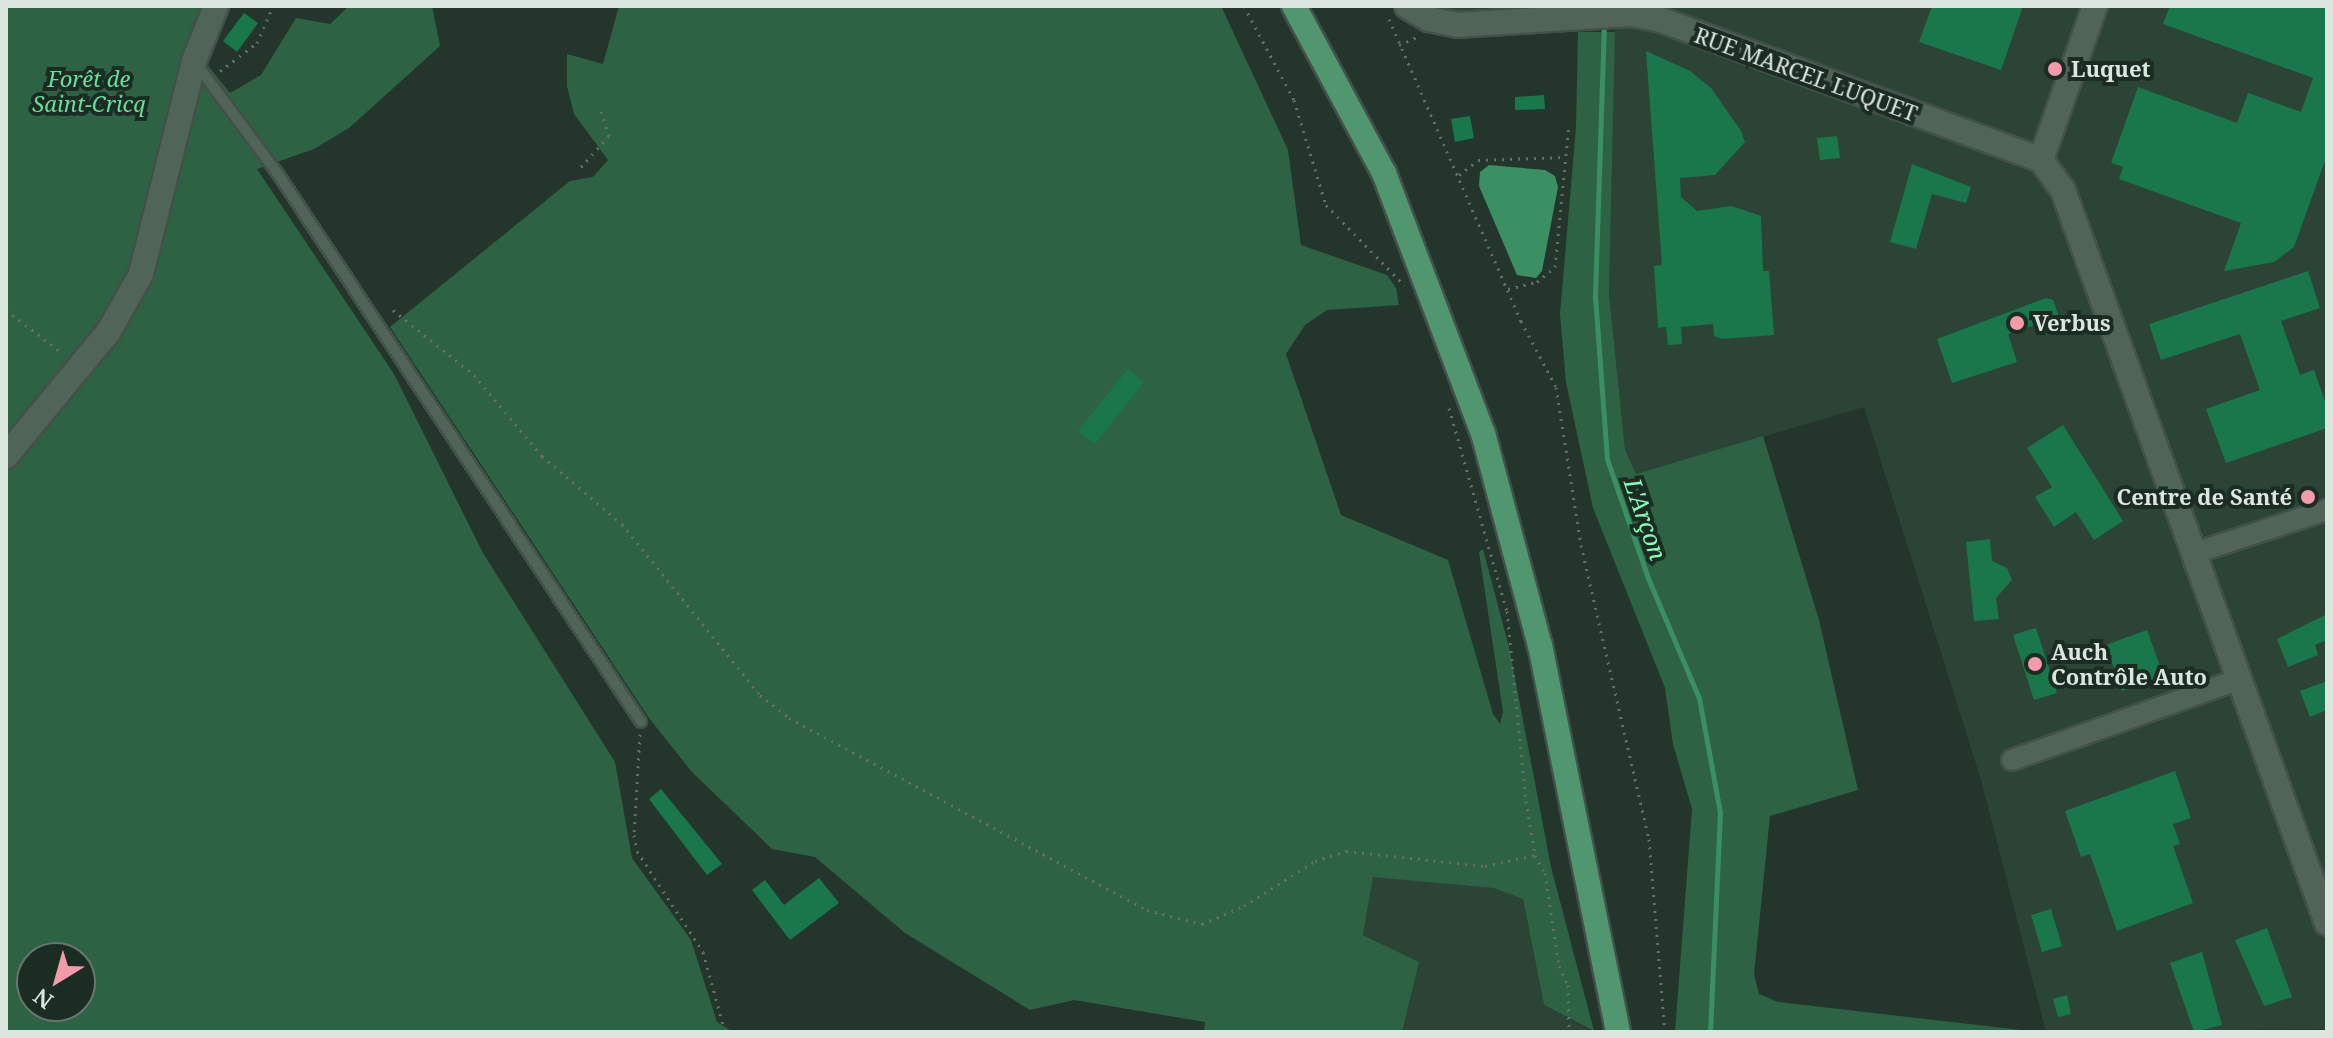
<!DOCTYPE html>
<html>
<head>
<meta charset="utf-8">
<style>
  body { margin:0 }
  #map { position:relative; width:2333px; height:1038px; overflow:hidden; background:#24362b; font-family:"Noto Serif",serif }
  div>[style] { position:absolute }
  .built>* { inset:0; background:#2b4435 }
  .green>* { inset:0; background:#2d6245 }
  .water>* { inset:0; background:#3a9063 }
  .stream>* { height:5px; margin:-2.5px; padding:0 2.5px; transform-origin:2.5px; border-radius:2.5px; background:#3a9063 }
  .building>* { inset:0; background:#1a774b }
  .path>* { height:3px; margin-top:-1.5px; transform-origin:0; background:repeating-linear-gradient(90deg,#617167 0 2px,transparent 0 8px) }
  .roads { filter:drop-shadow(2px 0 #425149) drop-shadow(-2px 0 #425149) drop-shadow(0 2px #425149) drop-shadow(0 -2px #425149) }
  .service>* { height:10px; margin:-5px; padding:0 5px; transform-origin:5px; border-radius:5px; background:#516458 }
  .minor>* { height:20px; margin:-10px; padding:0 10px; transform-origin:10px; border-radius:10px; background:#516458 }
  .tertiary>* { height:24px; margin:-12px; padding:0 12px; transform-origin:12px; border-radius:12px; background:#516458 }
  .trunk>* { height:24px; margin:-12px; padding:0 12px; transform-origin:12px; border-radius:12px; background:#50966f }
  .dots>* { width:22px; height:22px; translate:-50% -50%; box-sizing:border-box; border:4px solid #1b2c22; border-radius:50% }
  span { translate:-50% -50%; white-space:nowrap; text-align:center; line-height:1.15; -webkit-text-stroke:8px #1b2c22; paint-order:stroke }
  .poi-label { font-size:22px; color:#dbe6df; font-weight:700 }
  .left { translate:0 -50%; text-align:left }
  .right { translate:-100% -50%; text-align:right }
  .street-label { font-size:22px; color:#dbe6df }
  .park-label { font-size:22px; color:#69dd9e; font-style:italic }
  .water-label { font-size:24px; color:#88fbbb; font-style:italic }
  .frame { position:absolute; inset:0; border:8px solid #dbe6df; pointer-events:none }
  .north { position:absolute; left:16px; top:942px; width:80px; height:80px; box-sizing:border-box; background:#1b2c22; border:2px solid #68766e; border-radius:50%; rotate:217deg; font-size:22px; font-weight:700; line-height:32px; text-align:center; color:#dbe6df }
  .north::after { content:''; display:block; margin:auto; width:28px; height:36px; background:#f39aab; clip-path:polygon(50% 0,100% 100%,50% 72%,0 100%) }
</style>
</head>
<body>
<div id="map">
  <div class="built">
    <i style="clip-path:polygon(1439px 6px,1562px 6px,1453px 12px)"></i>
    <i style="clip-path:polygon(1615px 6px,2327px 6px,2327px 1029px,2046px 1032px,1981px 780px,1864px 407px,1636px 474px,1625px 449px,1609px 294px)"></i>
    <i style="clip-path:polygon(1373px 876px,1493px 888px,1523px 899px,1544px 1005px,1594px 1032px,1402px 1032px,1419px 962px,1363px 935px)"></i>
  </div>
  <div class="green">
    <i style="clip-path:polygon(6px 6px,201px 6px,185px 47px,132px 273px,101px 328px,6px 444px)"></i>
    <i style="clip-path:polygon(evenodd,349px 6px,432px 6px,440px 46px,349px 128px,314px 149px,257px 169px,394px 374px,483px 553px,615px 762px,632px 858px,691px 940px,717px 1022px,733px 1032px,6px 1032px,6px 471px,113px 339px,205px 62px,230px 93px,261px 75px,296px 18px,330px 24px,349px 6px,32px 958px,80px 958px,80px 1006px,32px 1006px,32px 958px)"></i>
    <i style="clip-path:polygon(619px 6px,1221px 6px,1288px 150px,1301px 245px,1387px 275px,1396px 288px,1399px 305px,1327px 310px,1305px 325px,1286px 354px,1341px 515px,1448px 560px,1493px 714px,1500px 724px,1503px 712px,1479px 552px,1483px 549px,1509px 647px,1551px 867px,1594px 1031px,1544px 1005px,1523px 899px,1493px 888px,1373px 877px,1363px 935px,1419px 962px,1402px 1032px,1204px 1032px,1205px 1022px,1074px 1000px,1030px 1010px,905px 933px,815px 857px,772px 849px,692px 772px,649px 718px,390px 327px,570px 181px,593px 177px,608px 160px,574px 114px,567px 86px,567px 54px,603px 64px)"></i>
    <i style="clip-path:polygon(1578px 32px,1615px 32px,1609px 294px,1625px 449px,1636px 474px,1763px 436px,1819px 620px,1858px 790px,1770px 816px,1754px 974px,1759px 994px,1778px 1002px,2039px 1032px,1675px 1032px,1692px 809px,1673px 744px,1665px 688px,1593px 508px,1566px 382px,1560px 314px,1576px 127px)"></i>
  </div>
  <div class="water">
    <i style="clip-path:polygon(1489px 165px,1545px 170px,1555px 176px,1558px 187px,1542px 271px,1536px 278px,1517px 275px,1479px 186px,1480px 172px)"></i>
  </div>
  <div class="stream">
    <i style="left:1604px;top:23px;width:273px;rotate:91.9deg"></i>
    <i style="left:1595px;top:296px;width:163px;rotate:85.8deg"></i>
    <i style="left:1607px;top:459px;width:126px;rotate:71deg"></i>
    <i style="left:1648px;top:578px;width:130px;rotate:67deg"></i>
    <i style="left:1699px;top:698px;width:116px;rotate:79.6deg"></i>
    <i style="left:1720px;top:812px;width:220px;rotate:92.6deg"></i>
  </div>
  <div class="building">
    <i style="clip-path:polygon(1932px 6px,2023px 6px,2001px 70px,1919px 42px)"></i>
    <i style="clip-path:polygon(2170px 6px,2327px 6px,2327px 155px,2294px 247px,2274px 262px,2224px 271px,2241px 223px,2119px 179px,2123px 167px,2111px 163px,2138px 87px,2237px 123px,2248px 93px,2301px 112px,2313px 78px,2163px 24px)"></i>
    <i style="clip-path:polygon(244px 13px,258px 23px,237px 52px,223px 41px)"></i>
    <i style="clip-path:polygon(1646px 51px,1690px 71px,1711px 88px,1741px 131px,1745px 142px,1715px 175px,1680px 178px,1681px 197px,1697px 211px,1731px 206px,1761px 216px,1763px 271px,1769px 271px,1774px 335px,1722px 339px,1714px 336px,1713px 324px,1681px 327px,1682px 344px,1668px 345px,1666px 327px,1658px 328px,1654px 266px,1662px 265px)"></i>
    <i style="clip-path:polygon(1544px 95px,1545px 109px,1515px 110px,1515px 97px)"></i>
    <i style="clip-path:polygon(1470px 116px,1474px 138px,1455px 142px,1451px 119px)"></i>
    <i style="clip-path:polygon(1837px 136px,1840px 158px,1820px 160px,1817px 138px)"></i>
    <i style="clip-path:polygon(1912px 164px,1971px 187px,1966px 203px,1932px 194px,1916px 249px,1890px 242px)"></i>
    <i style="clip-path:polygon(2308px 271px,2320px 308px,2281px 321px,2300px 375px,2314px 370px,2327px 407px,2327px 428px,2226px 463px,2206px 409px,2260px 390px,2240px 334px,2161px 360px,2149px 324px)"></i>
    <i style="clip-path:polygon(2046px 298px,2053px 300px,2059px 317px,2008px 334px,2017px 362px,1952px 383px,1937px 339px)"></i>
    <i style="clip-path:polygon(1128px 369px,1144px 382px,1095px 444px,1078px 431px)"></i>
    <i style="clip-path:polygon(2063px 425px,2123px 521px,2094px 540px,2076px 512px,2054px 527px,2035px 497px,2052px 487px,2027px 448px)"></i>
    <i style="clip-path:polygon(1990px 539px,1992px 561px,2007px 568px,2012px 580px,1996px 598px,1999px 619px,1974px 621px,1966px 542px)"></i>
    <i style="clip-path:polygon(2327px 614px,2327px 640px,2315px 645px,2318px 655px,2288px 667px,2277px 639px)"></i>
    <i style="clip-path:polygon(2036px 628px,2057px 693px,2034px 700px,2013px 635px)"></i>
    <i style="clip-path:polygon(2147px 630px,2164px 677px,2122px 691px,2106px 645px)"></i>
    <i style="clip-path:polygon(2327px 681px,2327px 710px,2310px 717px,2300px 691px)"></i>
    <i style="clip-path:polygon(2175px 771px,2191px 818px,2173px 824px,2180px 844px,2173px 846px,2193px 903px,2117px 931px,2090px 854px,2081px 857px,2065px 811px)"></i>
    <i style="clip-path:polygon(661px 789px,722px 864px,707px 875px,649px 799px)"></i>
    <i style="clip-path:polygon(819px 878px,839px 903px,790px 940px,752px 890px,765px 880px,784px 905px)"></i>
    <i style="clip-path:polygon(2051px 909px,2062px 946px,2042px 952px,2031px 915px)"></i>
    <i style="clip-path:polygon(2267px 928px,2292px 997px,2264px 1006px,2235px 940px)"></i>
    <i style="clip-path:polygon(2202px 952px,2222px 1025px,2194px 1032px,2170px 963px)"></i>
    <i style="clip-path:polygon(2067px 995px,2071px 1014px,2058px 1017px,2053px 999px)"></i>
  </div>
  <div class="path">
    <i style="left:1244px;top:6px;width:106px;rotate:62deg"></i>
    <i style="left:1294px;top:100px;width:110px;rotate:73.1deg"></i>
    <i style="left:1326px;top:205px;width:112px;rotate:45.7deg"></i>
    <i style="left:1389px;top:19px;width:330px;rotate:66.4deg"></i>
    <i style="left:1521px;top:321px;width:75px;rotate:62.1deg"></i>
    <i style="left:1556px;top:387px;width:160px;rotate:81deg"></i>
    <i style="left:1581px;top:545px;width:302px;rotate:77deg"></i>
    <i style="left:1649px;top:839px;width:194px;rotate:85.3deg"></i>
    <i style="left:1399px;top:45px;width:22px;rotate:-24deg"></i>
    <i style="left:220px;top:71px;width:46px;rotate:-37.1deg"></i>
    <i style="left:257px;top:43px;width:40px;rotate:-66.6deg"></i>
    <i style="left:581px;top:167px;width:42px;rotate:-47.9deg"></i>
    <i style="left:609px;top:136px;width:29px;rotate:-108deg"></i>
    <i style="left:1459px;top:175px;width:24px;rotate:-38deg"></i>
    <i style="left:1478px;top:160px;width:87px;rotate:-2deg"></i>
    <i style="left:1508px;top:289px;width:30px;rotate:-14deg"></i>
    <i style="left:1537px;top:282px;width:23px;rotate:-40deg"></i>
    <i style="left:1555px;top:267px;width:143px;rotate:-84.4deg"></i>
    <i style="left:6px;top:310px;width:71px;rotate:37.5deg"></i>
    <i style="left:393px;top:310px;width:104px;rotate:38.7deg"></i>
    <i style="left:474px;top:375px;width:106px;rotate:50deg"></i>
    <i style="left:542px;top:456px;width:105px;rotate:40.4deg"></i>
    <i style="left:622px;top:524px;width:220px;rotate:51.1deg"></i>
    <i style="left:760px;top:695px;width:37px;rotate:38deg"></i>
    <i style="left:789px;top:718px;width:406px;rotate:28.2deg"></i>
    <i style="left:1147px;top:910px;width:57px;rotate:14.3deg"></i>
    <i style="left:1202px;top:924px;width:46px;rotate:-23.2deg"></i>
    <i style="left:1244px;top:906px;width:84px;rotate:-32.4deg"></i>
    <i style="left:1315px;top:861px;width:33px;rotate:-18deg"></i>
    <i style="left:1346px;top:851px;width:140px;rotate:6.2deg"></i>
    <i style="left:1485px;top:866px;width:51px;rotate:-12.4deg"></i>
    <i style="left:1449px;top:408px;width:211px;rotate:74.1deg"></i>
    <i style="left:1507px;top:611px;width:191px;rotate:84.3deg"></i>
    <i style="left:1526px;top:801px;width:55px;rotate:80.5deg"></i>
    <i style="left:1535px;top:855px;width:21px;rotate:61deg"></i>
    <i style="left:1545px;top:873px;width:94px;rotate:81.4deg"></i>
    <i style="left:1559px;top:966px;width:21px;rotate:65deg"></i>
    <i style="left:1568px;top:985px;width:47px;rotate:88.8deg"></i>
    <i style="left:640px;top:734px;width:101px;rotate:93.4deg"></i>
    <i style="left:634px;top:835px;width:16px;rotate:79deg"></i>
    <i style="left:637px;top:851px;width:121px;rotate:56.8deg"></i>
    <i style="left:703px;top:952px;width:83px;rotate:74.6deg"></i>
  </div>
  <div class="roads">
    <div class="service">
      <i style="left:195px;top:62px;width:139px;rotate:53.5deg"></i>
      <i style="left:278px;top:174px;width:657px;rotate:56.48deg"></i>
    </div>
    <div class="minor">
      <i style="left:2192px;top:554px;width:142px;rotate:-18.1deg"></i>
      <i style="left:2012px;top:760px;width:239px;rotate:-19.6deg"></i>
    </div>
    <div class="tertiary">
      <i style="left:1407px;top:6px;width:26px;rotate:31deg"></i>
      <i style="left:1429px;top:19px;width:29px;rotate:12deg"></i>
      <i style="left:1457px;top:25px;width:174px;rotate:-3.6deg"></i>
      <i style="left:1631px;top:14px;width:31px;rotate:11deg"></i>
      <i style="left:1661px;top:20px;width:405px;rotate:20.2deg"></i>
      <i style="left:2041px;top:160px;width:37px;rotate:54deg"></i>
      <i style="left:2063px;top:190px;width:779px;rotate:70.19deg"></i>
      <i style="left:2041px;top:160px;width:163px;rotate:-70.7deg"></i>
      <i style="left:6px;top:456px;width:162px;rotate:-50.5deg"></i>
      <i style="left:109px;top:331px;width:65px;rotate:-60.7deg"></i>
      <i style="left:141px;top:274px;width:219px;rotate:-76deg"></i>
      <i style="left:194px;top:61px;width:59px;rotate:-68.2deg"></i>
    </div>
    <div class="trunk">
      <i style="left:1294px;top:6px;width:190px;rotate:61.7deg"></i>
      <i style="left:1384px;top:173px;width:278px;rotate:69.2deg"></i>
      <i style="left:1483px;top:433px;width:220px;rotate:75deg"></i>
      <i style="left:1540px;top:645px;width:395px;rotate:78.6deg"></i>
    </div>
  </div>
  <div class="dots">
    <i style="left:2055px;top:69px;background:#f39aab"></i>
    <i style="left:2017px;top:323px;background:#f39aab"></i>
    <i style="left:2308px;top:497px;background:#f39aab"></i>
    <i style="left:2035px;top:664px;background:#f39aab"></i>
  </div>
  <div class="poi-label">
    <span class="left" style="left:2071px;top:69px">Luquet</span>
    <span class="left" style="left:2033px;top:323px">Verbus</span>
    <span class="right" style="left:2292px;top:497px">Centre de Santé</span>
    <span class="left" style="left:2051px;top:664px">Auch<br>Contrôle Auto</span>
  </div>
  <div class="street-label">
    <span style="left:1806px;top:74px;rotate:20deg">RUE MARCEL LUQUET</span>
  </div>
  <div class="park-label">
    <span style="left:89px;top:91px">Forêt de<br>Saint-Cricq</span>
  </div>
  <div class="water-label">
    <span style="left:1646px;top:519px;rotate:71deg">L'Arçon</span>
  </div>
  <div class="frame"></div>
  <div class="north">N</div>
</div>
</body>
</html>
